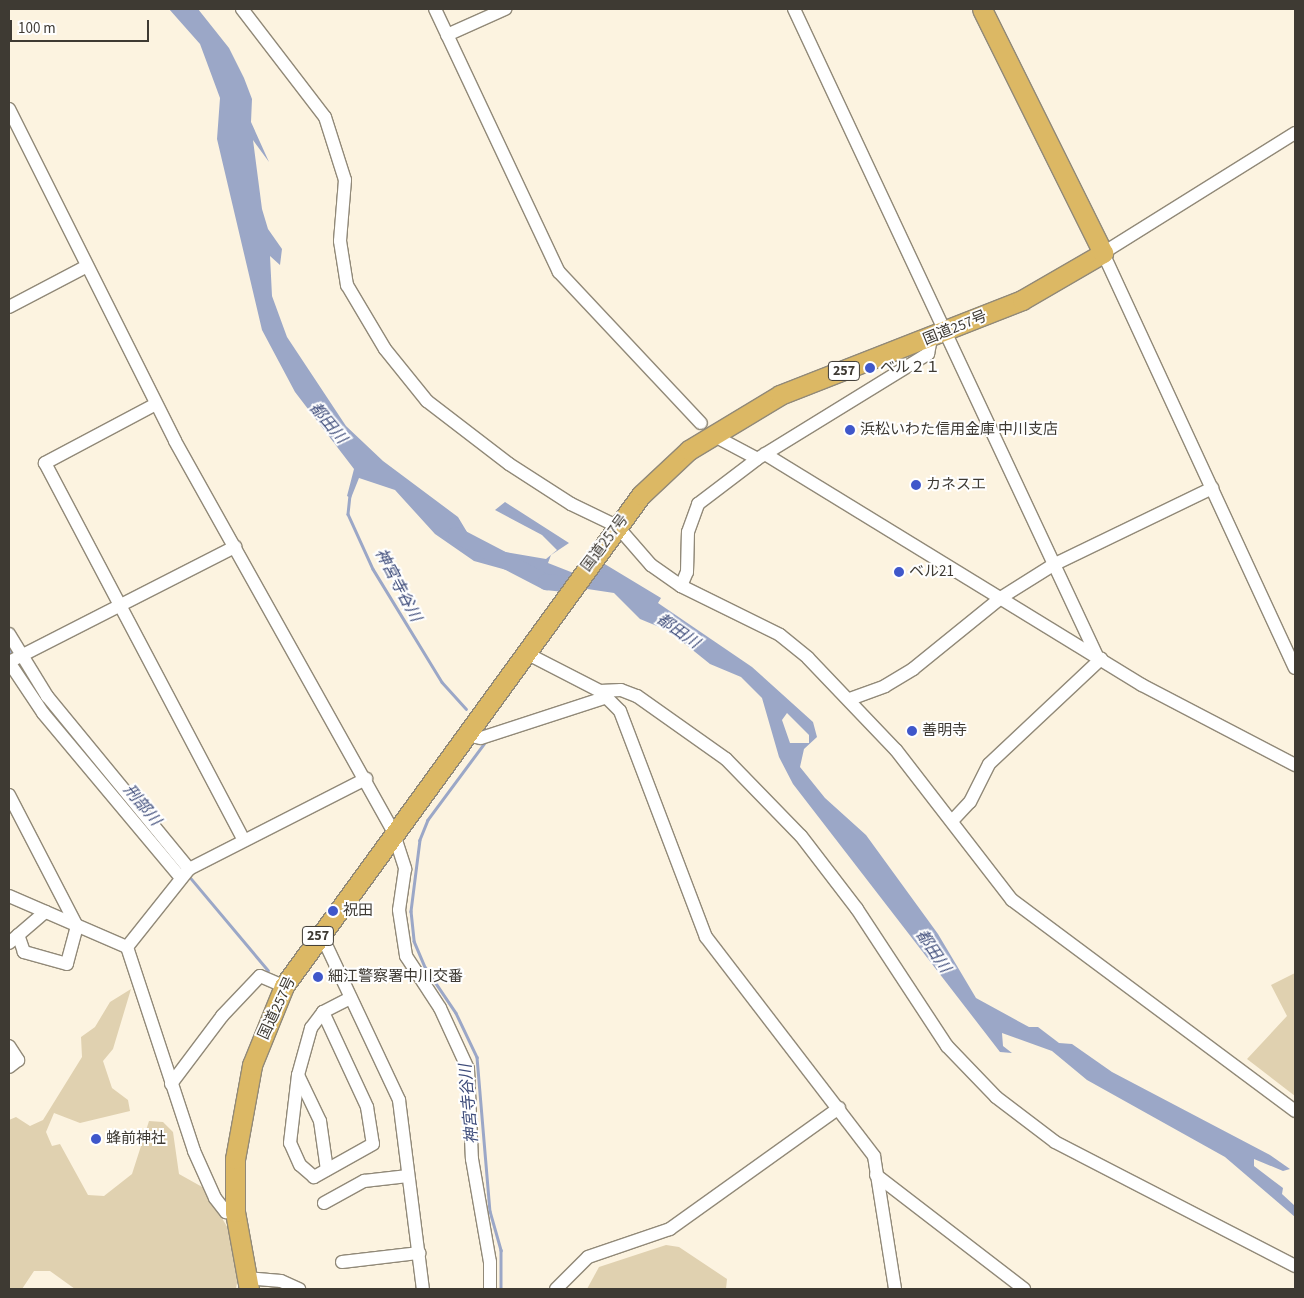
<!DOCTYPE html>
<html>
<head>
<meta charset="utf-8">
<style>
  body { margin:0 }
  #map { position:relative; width:1304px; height:1298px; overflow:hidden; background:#fcf3e0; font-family:"Source Sans 3","Noto Sans JP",sans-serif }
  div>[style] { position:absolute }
  .green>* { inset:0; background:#e0d1b0 }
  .water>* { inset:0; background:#9ba7c7 }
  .stream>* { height:2.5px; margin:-1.25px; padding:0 1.25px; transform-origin:1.25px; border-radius:1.25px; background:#9ba7c7 }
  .river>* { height:16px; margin:-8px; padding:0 8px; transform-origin:8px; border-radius:8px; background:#9ba7c7 }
  .roads { filter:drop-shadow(1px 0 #918978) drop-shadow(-1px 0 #918978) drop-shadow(0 1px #918978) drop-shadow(0 -1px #918978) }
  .minor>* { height:12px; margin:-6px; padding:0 6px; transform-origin:6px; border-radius:6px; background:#fff }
  .highway>* { height:19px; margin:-9.5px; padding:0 9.5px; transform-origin:9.5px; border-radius:9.5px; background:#dcb864 }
  .dots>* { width:14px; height:14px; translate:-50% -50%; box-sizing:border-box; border:2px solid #fff; border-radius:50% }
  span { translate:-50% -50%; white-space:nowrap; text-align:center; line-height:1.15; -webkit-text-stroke:4px #fff; paint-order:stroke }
  .shield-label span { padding:1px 4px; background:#fff; border:1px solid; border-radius:4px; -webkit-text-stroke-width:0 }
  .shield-label { font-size:14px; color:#3e3a33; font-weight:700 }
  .street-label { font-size:15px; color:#3e3a33 }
  .poi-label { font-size:15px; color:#3e3a33 }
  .left { translate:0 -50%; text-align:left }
  .water-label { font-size:16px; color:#3e4c7a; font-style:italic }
  .frame { position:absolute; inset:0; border:10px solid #3e3a33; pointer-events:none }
  .scale { position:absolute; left:10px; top:20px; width:139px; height:22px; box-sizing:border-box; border:2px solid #3e3a33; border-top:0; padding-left:6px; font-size:15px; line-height:18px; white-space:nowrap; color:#3e3a33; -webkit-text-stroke:4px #fff; paint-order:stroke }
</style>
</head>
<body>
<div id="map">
  <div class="green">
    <i style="clip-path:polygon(1295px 973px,1295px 1096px,1247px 1059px,1287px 1016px,1271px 985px)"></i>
    <i style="clip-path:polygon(131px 989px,113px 1049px,103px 1061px,112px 1088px,128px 1100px,130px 1111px,80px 1123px,54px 1113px,46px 1132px,52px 1146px,60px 1144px,88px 1195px,104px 1196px,132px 1174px,149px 1121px,163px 1122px,173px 1132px,179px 1174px,204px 1188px,232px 1235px,240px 1264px,236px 1289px,75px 1289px,50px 1271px,34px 1271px,22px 1289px,9px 1289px,9px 1120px,16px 1117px,30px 1126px,43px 1120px,82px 1057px,81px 1037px,95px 1027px,110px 1002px)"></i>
    <i style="clip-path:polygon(666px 1245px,679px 1247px,727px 1279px,726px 1289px,587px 1289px,599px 1267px)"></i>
  </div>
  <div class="water">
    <i style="clip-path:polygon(evenodd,169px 9px,198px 9px,229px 48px,244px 78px,252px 99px,251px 122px,269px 162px,253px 140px,262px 209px,268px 229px,282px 249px,280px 265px,270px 256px,272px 296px,287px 337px,346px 426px,383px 461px,458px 517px,476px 547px,546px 559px,557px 550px,542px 535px,495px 510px,505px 502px,569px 543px,551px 555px,548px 563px,576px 574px,603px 563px,661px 598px,658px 603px,752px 667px,813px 722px,817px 737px,804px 749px,800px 767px,825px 798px,866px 835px,938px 934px,976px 998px,1029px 1027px,1038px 1027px,1059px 1043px,1072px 1044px,1112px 1072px,1270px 1155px,1290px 1169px,1283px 1171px,1254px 1159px,1254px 1166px,1283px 1188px,1282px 1194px,1295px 1206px,1295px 1217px,1225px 1157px,1087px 1080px,1052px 1051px,1002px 1033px,1003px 1046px,1012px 1053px,1000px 1052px,793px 784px,779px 757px,762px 698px,741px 677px,710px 664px,669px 631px,640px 619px,614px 593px,561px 585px,474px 561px,435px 534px,395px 490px,359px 478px,351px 498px,347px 496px,354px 469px,295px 392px,262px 330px,217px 139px,220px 98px,200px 44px,169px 9px,787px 713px,809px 735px,809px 743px,790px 743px,782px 720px,787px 713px)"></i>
  </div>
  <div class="stream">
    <i style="left:350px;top:495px;width:19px;rotate:96deg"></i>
    <i style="left:348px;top:514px;width:60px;rotate:65.6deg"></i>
    <i style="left:373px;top:569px;width:132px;rotate:58.6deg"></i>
    <i style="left:442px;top:682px;width:36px;rotate:48deg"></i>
    <i style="left:9px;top:647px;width:9px;rotate:63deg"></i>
    <i style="left:485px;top:743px;width:96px;rotate:126.5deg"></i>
    <i style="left:428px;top:820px;width:22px;rotate:112deg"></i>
    <i style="left:420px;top:840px;width:72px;rotate:97.2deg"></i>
    <i style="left:411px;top:911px;width:30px;rotate:84deg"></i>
    <i style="left:414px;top:941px;width:28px;rotate:67deg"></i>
    <i style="left:425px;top:967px;width:55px;rotate:56deg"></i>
    <i style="left:456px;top:1013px;width:49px;rotate:64.5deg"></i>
    <i style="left:477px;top:1057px;width:155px;rotate:85.2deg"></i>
    <i style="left:490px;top:1211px;width:41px;rotate:74.2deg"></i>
    <i style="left:501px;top:1250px;width:39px;rotate:90deg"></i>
    <i style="left:122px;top:798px;width:17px;rotate:50deg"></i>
    <i style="left:189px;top:876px;width:123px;rotate:50deg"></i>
  </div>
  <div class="river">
    <i style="left:456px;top:535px;width:102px;rotate:27.6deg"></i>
    <i style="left:546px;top:582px;width:31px;rotate:6deg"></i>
  </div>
  <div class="roads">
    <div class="minor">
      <i style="left:242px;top:9px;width:136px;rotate:52.5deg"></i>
      <i style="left:325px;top:117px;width:66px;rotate:72.4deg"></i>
      <i style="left:345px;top:180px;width:61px;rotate:94.7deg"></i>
      <i style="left:340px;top:241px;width:45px;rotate:81deg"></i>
      <i style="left:347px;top:285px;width:74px;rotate:59.3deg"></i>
      <i style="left:385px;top:349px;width:67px;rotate:51.1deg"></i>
      <i style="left:427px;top:401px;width:103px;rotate:37.5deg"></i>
      <i style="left:509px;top:464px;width:74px;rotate:32.8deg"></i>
      <i style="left:571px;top:504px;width:51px;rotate:25.6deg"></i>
      <i style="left:617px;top:526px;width:52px;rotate:48.9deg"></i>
      <i style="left:651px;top:565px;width:37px;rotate:35deg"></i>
      <i style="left:681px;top:586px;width:15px;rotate:-67deg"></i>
      <i style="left:687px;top:572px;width:40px;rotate:-88.6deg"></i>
      <i style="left:688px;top:532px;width:30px;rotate:-70deg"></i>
      <i style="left:698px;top:504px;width:74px;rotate:-37.3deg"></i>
      <i style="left:435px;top:9px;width:291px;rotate:64.8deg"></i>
      <i style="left:559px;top:272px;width:207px;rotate:46.8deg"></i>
      <i style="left:794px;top:9px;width:714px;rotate:64.91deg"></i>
      <i style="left:447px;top:35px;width:64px;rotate:-24.1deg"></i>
      <i style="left:9px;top:109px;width:371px;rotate:63.4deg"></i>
      <i style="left:175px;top:441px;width:447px;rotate:60.8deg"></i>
      <i style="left:393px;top:831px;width:40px;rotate:72deg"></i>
      <i style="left:405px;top:869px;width:41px;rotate:98.3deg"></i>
      <i style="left:399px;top:910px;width:47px;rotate:81.3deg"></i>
      <i style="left:406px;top:956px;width:62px;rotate:56.8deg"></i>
      <i style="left:440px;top:1008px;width:67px;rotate:65.3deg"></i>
      <i style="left:468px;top:1069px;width:90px;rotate:87.5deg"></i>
      <i style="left:472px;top:1159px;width:105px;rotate:80.1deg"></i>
      <i style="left:490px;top:1262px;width:27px;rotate:90deg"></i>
      <i style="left:1295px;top:133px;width:226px;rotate:148deg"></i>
      <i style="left:1103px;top:253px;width:457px;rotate:65.2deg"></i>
      <i style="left:9px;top:307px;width:88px;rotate:-27.7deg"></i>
      <i style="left:156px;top:404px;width:126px;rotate:152deg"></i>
      <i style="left:45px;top:463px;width:426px;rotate:62.2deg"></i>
      <i style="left:722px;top:440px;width:40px;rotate:28deg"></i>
      <i style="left:757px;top:459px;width:201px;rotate:-31.6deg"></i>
      <i style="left:928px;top:354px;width:16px;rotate:-79deg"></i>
      <i style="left:765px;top:454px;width:442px;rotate:31.5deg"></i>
      <i style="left:1142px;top:685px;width:173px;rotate:27.6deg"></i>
      <i style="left:681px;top:586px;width:110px;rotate:26.3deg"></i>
      <i style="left:780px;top:635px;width:36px;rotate:39deg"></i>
      <i style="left:808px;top:658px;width:127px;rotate:46.3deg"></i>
      <i style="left:896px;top:750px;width:190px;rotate:52.3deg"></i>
      <i style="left:1012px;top:900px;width:353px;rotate:36.7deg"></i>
      <i style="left:9px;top:634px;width:73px;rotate:58.5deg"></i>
      <i style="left:47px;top:696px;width:224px;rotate:50.6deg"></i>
      <i style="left:524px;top:652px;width:85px;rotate:27.2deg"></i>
      <i style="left:600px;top:691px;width:28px;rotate:45deg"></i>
      <i style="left:620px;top:711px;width:242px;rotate:69.2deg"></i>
      <i style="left:706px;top:937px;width:276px;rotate:52.5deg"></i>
      <i style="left:874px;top:1156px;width:135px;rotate:81deg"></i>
      <i style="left:600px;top:691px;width:21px;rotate:-3deg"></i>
      <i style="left:621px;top:690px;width:17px;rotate:21deg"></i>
      <i style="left:637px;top:696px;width:109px;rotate:35.3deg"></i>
      <i style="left:726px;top:759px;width:107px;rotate:45.8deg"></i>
      <i style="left:801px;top:836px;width:92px;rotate:52.5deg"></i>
      <i style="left:857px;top:909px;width:164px;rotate:56.7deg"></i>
      <i style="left:947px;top:1046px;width:71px;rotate:46.1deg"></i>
      <i style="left:996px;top:1097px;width:74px;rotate:37.3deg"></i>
      <i style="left:1055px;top:1142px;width:270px;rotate:27.3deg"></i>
      <i style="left:850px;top:699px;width:37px;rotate:-20deg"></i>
      <i style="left:885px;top:686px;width:33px;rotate:-31deg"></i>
      <i style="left:913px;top:669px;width:114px;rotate:-39deg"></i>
      <i style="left:1002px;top:597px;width:60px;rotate:-32.1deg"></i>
      <i style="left:1053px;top:565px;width:177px;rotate:-25.8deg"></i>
      <i style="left:464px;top:735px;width:17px;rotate:10deg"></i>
      <i style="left:481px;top:738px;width:133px;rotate:-18deg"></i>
      <i style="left:9px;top:795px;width:148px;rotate:62.6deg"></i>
      <i style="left:77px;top:926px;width:39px;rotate:105deg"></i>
      <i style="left:67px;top:964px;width:45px;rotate:-164.4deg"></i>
      <i style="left:24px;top:952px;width:18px;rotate:-109deg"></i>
      <i style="left:952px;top:821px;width:26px;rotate:-47deg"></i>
      <i style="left:970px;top:802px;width:42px;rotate:-63.4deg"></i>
      <i style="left:989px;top:764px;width:154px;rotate:-43.2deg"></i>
      <i style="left:181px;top:878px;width:215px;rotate:-129.9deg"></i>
      <i style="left:43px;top:713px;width:61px;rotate:-123.7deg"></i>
      <i style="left:9px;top:662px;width:254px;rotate:-27deg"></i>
      <i style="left:9px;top:896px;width:129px;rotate:23.4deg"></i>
      <i style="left:127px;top:947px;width:215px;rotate:71.8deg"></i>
      <i style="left:194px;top:1151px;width:51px;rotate:65.9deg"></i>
      <i style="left:215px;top:1198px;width:18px;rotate:52deg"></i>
      <i style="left:226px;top:1212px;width:9px"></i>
      <i style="left:320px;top:932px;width:186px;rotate:64.8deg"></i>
      <i style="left:399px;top:1100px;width:191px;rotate:82.8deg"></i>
      <i style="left:9px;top:943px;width:48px;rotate:-40.7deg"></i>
      <i style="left:127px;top:947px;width:100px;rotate:-51.5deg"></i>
      <i style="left:189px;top:869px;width:199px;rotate:-27deg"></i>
      <i style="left:323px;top:1012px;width:105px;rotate:65.1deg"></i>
      <i style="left:367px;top:1107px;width:37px;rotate:81deg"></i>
      <i style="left:373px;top:1144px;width:68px;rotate:150.8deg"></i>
      <i style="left:314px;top:1177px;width:18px;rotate:-139deg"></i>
      <i style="left:300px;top:1165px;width:24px;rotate:-114deg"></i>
      <i style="left:290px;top:1143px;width:68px;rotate:-83.3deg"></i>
      <i style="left:298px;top:1075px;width:49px;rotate:-74.5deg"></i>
      <i style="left:311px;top:1028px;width:20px;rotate:-53deg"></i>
      <i style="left:323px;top:1012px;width:31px;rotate:-27deg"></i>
      <i style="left:9px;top:1046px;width:17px;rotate:57deg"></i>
      <i style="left:18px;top:1060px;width:11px;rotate:142deg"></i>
      <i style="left:298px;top:1075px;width:51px;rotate:64.4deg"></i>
      <i style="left:320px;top:1121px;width:49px;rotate:81.9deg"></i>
      <i style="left:171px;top:1084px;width:85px;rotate:-53.1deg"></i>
      <i style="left:222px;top:1016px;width:55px;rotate:-46.5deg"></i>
      <i style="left:260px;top:976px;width:26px;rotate:23deg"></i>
      <i style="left:876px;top:1175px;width:187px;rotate:37.6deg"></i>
      <i style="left:324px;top:1203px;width:46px;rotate:-28.8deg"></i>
      <i style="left:364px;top:1181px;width:44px;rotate:-6.5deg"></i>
      <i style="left:342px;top:1262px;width:78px;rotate:-6.7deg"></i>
      <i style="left:246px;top:1278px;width:35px;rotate:5deg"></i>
      <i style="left:281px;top:1281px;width:20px;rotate:24deg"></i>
      <i style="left:556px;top:1289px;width:45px;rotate:-45deg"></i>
      <i style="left:588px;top:1257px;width:87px;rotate:-18.9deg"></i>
      <i style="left:670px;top:1229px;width:208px;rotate:-35.6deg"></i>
    </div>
    <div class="highway">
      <i style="left:249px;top:1289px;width:78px;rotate:-100.3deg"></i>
      <i style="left:235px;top:1212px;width:53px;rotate:-90deg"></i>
      <i style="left:235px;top:1159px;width:96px;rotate:-79.7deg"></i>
      <i style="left:252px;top:1065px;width:85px;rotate:-67.9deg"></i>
      <i style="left:284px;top:986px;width:607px;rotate:-53.98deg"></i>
      <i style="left:641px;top:495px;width:66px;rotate:-43.2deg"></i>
      <i style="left:689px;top:450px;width:106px;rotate:-31.1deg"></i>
      <i style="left:780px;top:395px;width:260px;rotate:-21.4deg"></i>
      <i style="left:1022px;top:300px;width:94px;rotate:-30.1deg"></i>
      <i style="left:1103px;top:253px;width:272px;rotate:-116.4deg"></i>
    </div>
  </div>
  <div class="dots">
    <i style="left:870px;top:368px;background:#3f57ca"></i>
    <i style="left:850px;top:430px;background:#3f57ca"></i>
    <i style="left:916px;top:485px;background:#3f57ca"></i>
    <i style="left:899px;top:572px;background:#3f57ca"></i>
    <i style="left:912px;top:731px;background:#3f57ca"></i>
    <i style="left:333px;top:911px;background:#3f57ca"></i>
    <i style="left:318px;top:977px;background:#3f57ca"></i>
    <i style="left:96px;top:1139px;background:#3f57ca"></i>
  </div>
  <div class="shield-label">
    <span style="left:844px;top:371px">257</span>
    <span style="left:318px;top:936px">257</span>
  </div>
  <div class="street-label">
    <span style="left:955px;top:328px;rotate:-22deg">国道257号</span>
    <span style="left:605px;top:543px;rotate:-53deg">国道257号</span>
    <span style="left:277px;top:1008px;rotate:-65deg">国道257号</span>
  </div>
  <div class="poi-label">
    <span class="left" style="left:880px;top:368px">ベル２１</span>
    <span class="left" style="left:860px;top:430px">浜松いわた信用金庫 中川支店</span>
    <span class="left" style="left:926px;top:485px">カネスエ</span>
    <span class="left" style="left:909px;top:572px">ベル21</span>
    <span class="left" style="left:922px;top:731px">善明寺</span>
    <span class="left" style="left:343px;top:911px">祝田</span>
    <span class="left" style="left:328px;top:977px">細江警察署中川交番</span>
    <span class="left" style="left:106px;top:1139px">蜂前神社</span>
  </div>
  <div class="water-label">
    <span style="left:328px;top:423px;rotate:50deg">都田川</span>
    <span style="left:398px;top:585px;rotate:62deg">神宮寺谷川</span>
    <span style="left:678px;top:631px;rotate:35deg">都田川</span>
    <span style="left:142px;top:805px;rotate:50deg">刑部川</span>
    <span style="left:933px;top:951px;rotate:56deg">都田川</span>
    <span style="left:469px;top:1104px;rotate:-95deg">神宮寺谷川</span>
  </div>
  <div class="frame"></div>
  <div class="scale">100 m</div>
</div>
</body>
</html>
